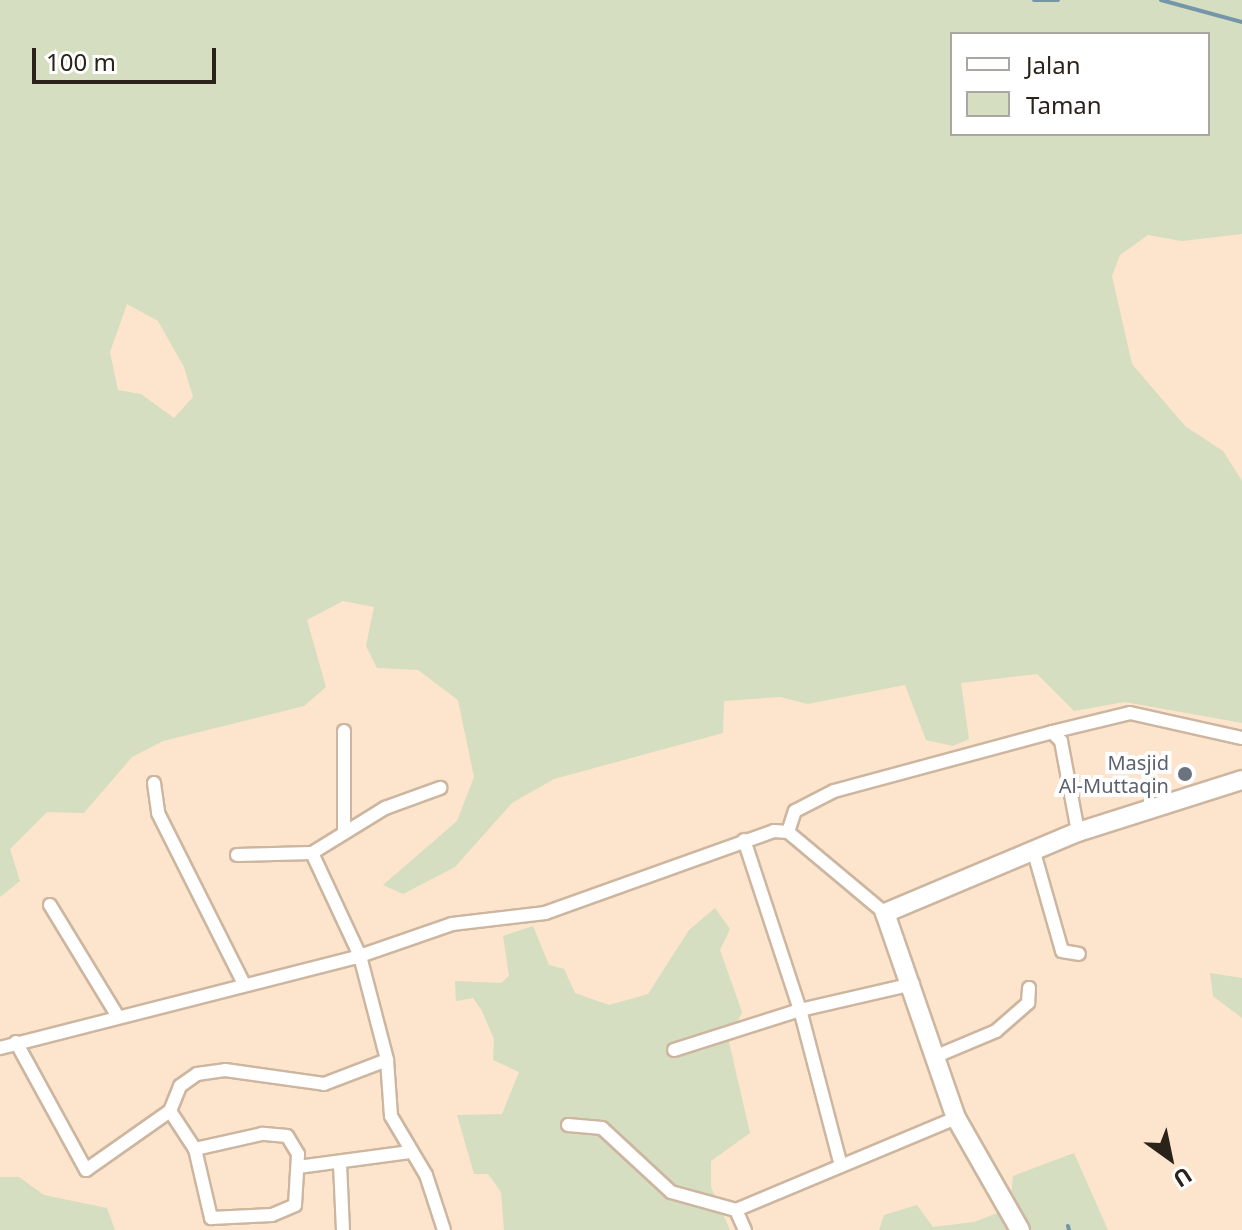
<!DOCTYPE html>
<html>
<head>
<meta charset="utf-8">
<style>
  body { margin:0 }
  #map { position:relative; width:1242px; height:1230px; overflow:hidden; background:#fce4cd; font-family:"Noto Sans",sans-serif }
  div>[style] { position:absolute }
  .green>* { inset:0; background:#d5dec0 }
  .stream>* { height:4px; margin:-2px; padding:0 2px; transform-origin:2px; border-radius:2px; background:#7595a8 }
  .roads { filter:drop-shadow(2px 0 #cdb6a0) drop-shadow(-2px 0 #cdb6a0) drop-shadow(0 2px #cdb6a0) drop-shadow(0 -2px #cdb6a0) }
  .street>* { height:12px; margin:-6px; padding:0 6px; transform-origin:6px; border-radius:6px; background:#fff }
  .secondary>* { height:18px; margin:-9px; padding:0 9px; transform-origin:9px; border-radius:9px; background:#fff }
  .dots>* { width:22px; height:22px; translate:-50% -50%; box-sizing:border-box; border:4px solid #fff; border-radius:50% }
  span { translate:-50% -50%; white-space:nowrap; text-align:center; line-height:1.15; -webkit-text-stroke:8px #fff; paint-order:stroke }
  .worship-label { font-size:20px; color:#5b616d }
  .right { translate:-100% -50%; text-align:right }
  .legend { position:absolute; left:950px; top:32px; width:260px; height:104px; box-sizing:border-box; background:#fff; border:2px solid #aaa7a3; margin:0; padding:10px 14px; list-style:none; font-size:24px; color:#2b221a }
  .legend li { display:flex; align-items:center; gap:16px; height:40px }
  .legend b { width:40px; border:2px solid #aaa7a3 }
  .north { position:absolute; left:1130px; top:1118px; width:80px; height:80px; -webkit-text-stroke:6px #fff; paint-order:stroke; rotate:147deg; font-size:22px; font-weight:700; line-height:32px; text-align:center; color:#2b221a }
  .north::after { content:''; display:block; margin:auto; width:28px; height:36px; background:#2b221a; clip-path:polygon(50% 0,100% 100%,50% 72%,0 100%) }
  .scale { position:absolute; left:32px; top:48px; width:184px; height:36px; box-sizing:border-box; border:4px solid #2b221a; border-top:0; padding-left:10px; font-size:24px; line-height:28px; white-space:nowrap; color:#2b221a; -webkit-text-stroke:6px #fff; paint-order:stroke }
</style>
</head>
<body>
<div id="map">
  <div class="green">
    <i style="clip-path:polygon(evenodd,0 0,1242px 0,1242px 234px,1182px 241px,1148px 235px,1120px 255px,1112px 276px,1132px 364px,1185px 426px,1223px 451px,1242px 481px,1242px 723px,1125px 702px,1074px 711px,1037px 674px,961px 683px,969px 739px,953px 746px,926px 740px,905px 685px,808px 704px,780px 697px,724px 701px,723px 733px,554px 779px,512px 803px,455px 867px,403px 894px,383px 885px,457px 821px,474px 777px,458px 700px,418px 670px,377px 668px,366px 646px,374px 607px,343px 601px,307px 620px,326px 687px,304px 706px,163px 741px,132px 757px,84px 813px,47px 812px,10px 849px,20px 881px,0 897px,0 0,952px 34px,1208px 34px,1208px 134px,952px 134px,952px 34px,0 0,127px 304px,158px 321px,184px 367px,193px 397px,174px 418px,141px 394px,118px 390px,110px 352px,127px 304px)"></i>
    <i style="clip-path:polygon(715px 908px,730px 929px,720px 950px,742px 1012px,729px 1042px,750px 1133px,711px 1161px,711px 1187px,730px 1230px,504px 1230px,501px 1192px,488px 1174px,474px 1174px,457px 1115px,502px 1114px,519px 1072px,493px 1060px,494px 1039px,482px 1011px,473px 998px,456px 1001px,455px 981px,501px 983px,509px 976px,503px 936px,533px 926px,549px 965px,564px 969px,575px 993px,609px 1005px,648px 994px,689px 930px)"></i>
    <i style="clip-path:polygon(1210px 973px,1242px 978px,1242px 1018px,1213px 996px)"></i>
    <i style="clip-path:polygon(1074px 1153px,1108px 1230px,879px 1230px,884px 1215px,917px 1205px,933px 1227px,974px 1222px,1010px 1208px,1013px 1176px)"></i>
    <i style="clip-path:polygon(0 1177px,19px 1177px,44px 1195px,107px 1208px,115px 1230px,0 1230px)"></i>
  </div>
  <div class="stream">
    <i style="left:1034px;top:0;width:24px"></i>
    <i style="left:1161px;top:0;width:84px;rotate:15.2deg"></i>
    <i style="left:1068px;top:1226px;width:4px;rotate:76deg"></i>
  </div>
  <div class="roads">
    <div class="street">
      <i style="left:1052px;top:732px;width:80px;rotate:-13.7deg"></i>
      <i style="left:1130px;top:713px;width:115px;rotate:12.6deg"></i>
      <i style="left:154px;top:783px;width:30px;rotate:82deg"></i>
      <i style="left:158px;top:813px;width:189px;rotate:63.3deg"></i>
      <i style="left:344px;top:830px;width:99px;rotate:-90deg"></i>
      <i style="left:788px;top:832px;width:22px;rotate:-72deg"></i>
      <i style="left:795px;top:811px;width:44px;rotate:-27.1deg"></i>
      <i style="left:834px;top:791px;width:226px;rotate:-15.1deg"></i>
      <i style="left:1052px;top:732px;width:13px;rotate:45deg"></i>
      <i style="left:1061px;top:741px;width:93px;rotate:79.4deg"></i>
      <i style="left:1033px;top:849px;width:106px;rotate:74.1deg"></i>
      <i style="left:1062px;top:951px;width:17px;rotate:10deg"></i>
      <i style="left:312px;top:853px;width:114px;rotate:65deg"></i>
      <i style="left:360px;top:956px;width:107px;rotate:75.4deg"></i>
      <i style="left:237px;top:855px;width:75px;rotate:-1.5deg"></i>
      <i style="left:312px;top:853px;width:86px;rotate:-31.7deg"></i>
      <i style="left:385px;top:808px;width:59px;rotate:-20deg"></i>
      <i style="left:50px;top:905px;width:129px;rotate:58.7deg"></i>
      <i style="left:16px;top:1042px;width:146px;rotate:61.3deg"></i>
      <i style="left:86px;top:1170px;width:103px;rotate:-35.1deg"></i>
      <i style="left:170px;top:1111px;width:27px;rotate:-68deg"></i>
      <i style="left:180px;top:1086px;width:21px;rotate:-35deg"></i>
      <i style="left:197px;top:1074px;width:28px;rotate:-8deg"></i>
      <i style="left:225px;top:1070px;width:100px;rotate:8deg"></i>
      <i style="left:324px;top:1084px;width:67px;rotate:-20.9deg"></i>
      <i style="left:387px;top:1060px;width:56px;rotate:85.9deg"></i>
      <i style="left:391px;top:1116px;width:69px;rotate:59.3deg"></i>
      <i style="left:426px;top:1175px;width:58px;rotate:71.9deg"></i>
      <i style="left:0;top:1048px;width:365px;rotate:-14.3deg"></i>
      <i style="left:354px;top:958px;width:104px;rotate:-19.1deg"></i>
      <i style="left:452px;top:924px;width:94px;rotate:-6.7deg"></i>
      <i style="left:545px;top:913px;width:243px;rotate:-19.7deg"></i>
      <i style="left:774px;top:831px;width:14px;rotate:4deg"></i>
      <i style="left:788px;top:832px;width:126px;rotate:39.9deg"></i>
      <i style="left:674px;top:1050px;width:132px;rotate:-17.6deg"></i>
      <i style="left:800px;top:1010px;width:179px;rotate:-108.2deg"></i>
      <i style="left:939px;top:1055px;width:62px;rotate:-22.8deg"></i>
      <i style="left:996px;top:1031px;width:43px;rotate:-41.2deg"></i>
      <i style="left:1028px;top:1003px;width:15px;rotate:-86deg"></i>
      <i style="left:170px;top:1111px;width:45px;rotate:56.7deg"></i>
      <i style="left:195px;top:1149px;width:71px;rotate:76.9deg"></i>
      <i style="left:211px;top:1218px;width:61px;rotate:-2.8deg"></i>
      <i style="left:272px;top:1215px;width:25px;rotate:-23deg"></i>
      <i style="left:295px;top:1205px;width:51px;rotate:-86.6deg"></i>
      <i style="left:298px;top:1154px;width:21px;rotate:-121deg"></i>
      <i style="left:287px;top:1136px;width:25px;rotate:-175deg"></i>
      <i style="left:262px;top:1134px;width:69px;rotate:167.4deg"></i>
      <i style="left:568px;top:1125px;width:34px;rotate:5deg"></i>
      <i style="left:602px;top:1128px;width:94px;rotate:42.8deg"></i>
      <i style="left:671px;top:1192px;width:67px;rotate:15.5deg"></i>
      <i style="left:736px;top:1210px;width:238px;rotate:-22.7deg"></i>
      <i style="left:840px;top:1162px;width:157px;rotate:-104.7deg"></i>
      <i style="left:800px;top:1010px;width:116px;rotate:-13deg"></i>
      <i style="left:340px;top:1164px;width:66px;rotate:87.4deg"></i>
      <i style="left:298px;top:1167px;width:113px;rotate:-7.6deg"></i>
      <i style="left:736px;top:1210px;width:22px;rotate:66deg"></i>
    </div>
    <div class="secondary">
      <i style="left:1020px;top:1230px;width:129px;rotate:-119.7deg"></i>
      <i style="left:956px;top:1118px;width:217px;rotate:-109.1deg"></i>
      <i style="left:885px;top:913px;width:209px;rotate:-22.8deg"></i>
      <i style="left:1078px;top:832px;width:172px;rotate:-17.6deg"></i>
    </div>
  </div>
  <div class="dots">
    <i style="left:1185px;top:774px;background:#6b7280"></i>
  </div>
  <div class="worship-label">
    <span class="right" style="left:1169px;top:774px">Masjid<br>Al-Muttaqin</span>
  </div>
  <ul class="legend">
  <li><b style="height:10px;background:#fff"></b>Jalan</li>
  <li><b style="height:22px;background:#d5dec0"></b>Taman</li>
  </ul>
  <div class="north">U</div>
  <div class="scale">100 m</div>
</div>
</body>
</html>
